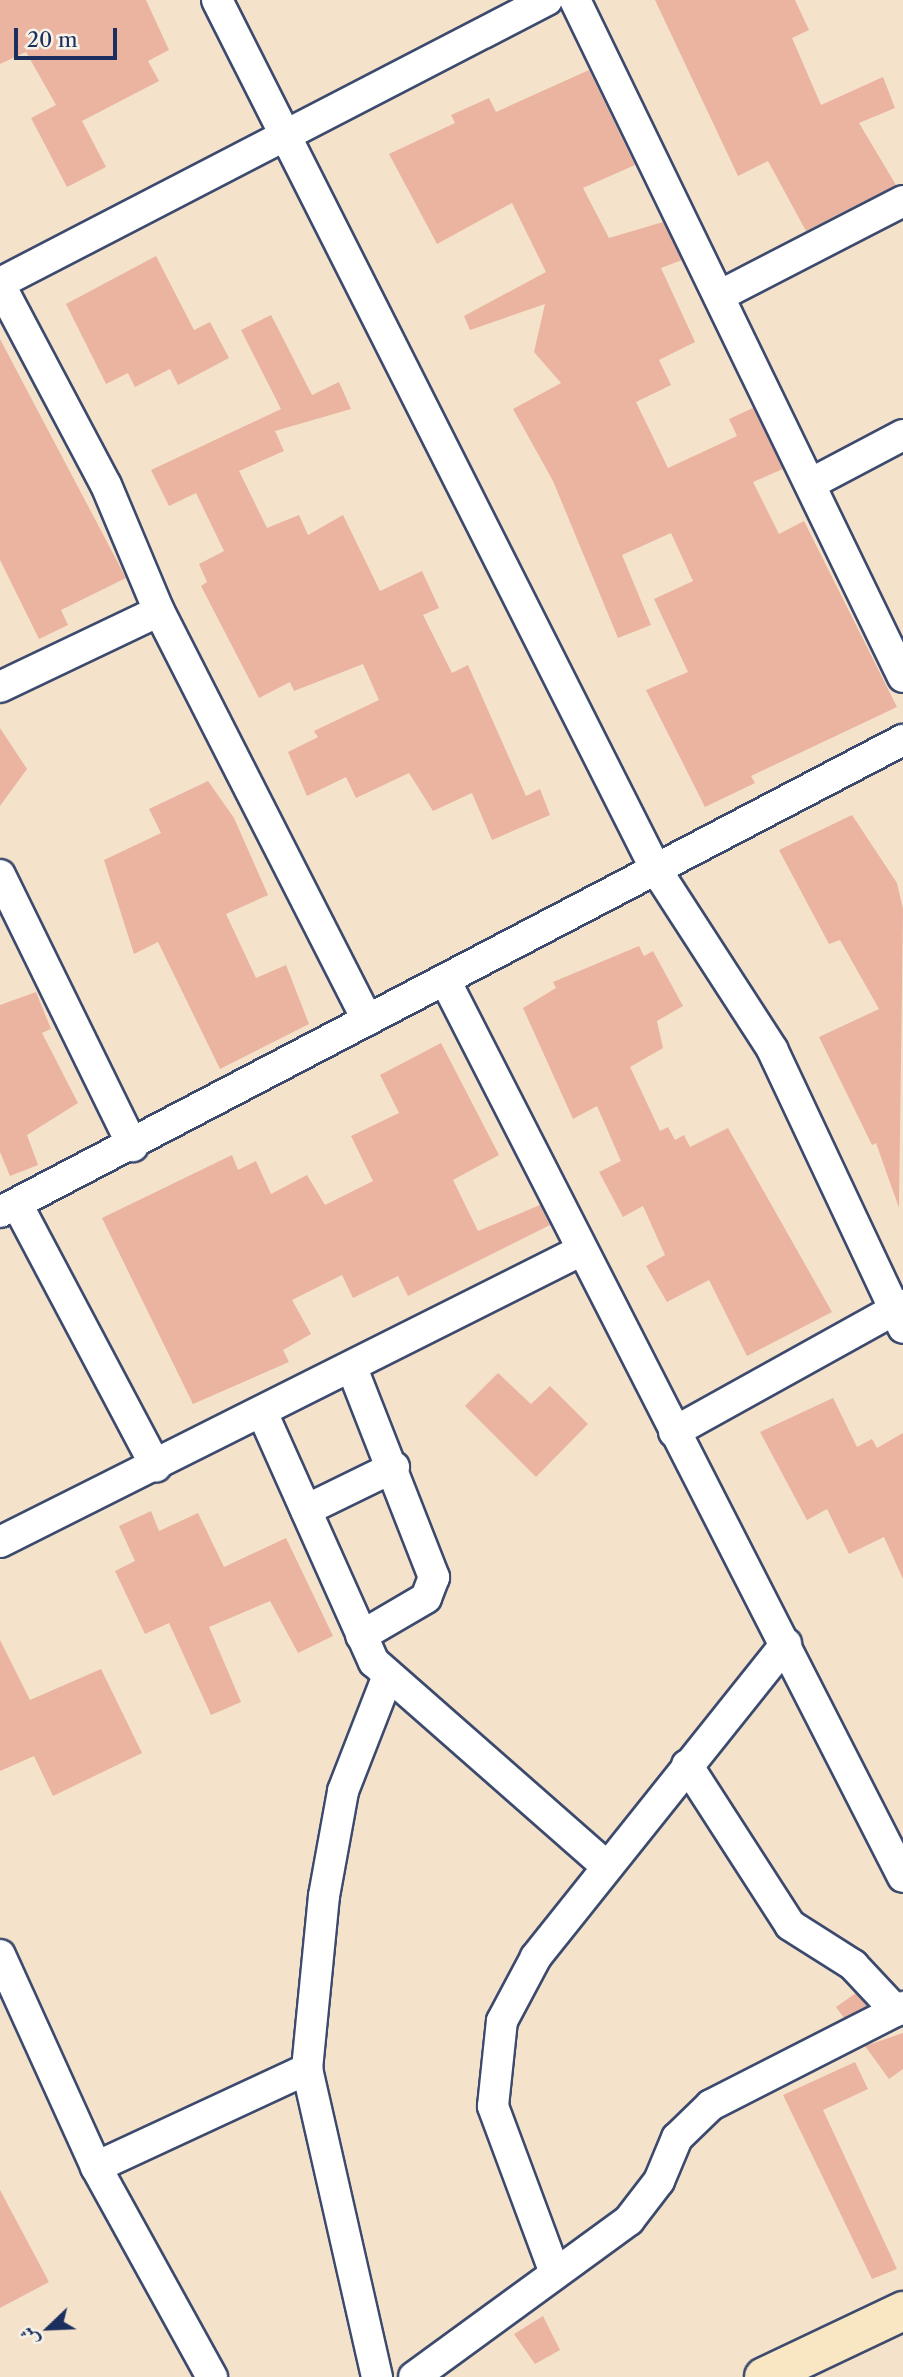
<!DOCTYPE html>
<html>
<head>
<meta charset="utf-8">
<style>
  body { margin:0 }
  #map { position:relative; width:903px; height:2377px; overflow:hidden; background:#f5e2cb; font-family:"Libre Caslon Text",Amiri,serif }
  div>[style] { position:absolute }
  .building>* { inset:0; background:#eab4a1 }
  .roads { filter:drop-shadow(2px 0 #3c4a6e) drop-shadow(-2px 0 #3c4a6e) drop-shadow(0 2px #3c4a6e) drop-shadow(0 -2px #3c4a6e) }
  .street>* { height:30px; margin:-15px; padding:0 15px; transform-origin:15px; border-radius:15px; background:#fff }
  .secondary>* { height:38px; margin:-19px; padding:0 19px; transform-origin:19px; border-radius:19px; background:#f9e7c3 }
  span { translate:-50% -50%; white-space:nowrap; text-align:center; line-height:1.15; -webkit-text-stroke:7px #f7f3e8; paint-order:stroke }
  .north { position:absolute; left:14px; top:2293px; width:70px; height:70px; -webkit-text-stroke:5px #f7f3e8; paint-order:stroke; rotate:247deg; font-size:19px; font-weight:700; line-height:28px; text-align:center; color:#1b2f5e }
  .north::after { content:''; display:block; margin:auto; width:24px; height:32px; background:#1b2f5e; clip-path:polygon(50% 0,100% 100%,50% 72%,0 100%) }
  .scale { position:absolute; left:14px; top:28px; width:103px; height:32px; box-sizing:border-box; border:4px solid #1b2f5e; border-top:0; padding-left:9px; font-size:21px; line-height:24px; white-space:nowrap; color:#1b2f5e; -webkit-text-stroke:5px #f7f3e8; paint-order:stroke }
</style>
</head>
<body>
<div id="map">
  <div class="building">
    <i style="clip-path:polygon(0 0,146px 0,169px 50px,148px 61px,159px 81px,82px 121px,106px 167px,67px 187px,31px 118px,56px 105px,26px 52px,0 64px)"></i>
    <i style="clip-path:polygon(655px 0,795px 0,809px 30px,792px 38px,821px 105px,883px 77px,895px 108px,859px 123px,896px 185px,806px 231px,768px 161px,738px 176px)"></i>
    <i style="clip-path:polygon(589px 70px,635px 165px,583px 188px,609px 238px,663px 222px,682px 260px,661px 268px,695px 342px,659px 360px,671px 385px,636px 402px,668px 468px,737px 436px,729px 419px,753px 408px,783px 469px,753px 482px,779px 534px,804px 521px,897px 707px,751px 776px,755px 783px,705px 807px,646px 690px,688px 672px,654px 599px,693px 581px,671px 533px,622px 555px,651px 625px,618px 638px,553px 481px,513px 409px,561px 383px,534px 352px,545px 304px,470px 330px,464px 316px,546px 272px,512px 203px,437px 244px,389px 154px,455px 123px,451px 115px,489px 98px,496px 112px)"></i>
    <i style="clip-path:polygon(156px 256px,194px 330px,210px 322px,229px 358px,178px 385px,170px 369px,135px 387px,128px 373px,106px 384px,66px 304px)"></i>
    <i style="clip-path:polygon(271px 315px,312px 395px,339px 382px,351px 409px,275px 431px,284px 451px,239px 471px,267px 528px,299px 515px,308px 535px,343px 515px,380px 591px,422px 571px,439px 608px,423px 615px,452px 673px,468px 665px,526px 796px,540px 789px,550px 815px,492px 840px,472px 793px,433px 811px,409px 773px,356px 798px,346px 777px,307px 796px,288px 752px,318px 737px,314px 731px,379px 700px,363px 664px,294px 691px,290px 682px,259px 698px,201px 586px,207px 582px,199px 564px,224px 551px,196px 493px,169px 506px,151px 470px,281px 409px,241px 330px)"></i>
    <i style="clip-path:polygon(0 339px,126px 578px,61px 610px,68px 625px,39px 639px,0 560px)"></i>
    <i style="clip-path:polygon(0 728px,27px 769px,0 806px)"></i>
    <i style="clip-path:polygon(208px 781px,234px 818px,268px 895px,226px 914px,256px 978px,286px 965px,309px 1024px,220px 1069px,158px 942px,134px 954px,104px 860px,161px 833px,149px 809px)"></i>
    <i style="clip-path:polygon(852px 815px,897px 883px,903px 909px,899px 1208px,876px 1143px,872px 1145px,819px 1037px,879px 1009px,840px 940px,829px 944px,779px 850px)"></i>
    <i style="clip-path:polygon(639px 946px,644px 956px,653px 951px,683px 1006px,657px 1021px,663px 1048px,630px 1067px,660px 1131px,668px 1127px,675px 1140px,684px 1135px,690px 1147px,728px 1128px,832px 1312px,747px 1356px,709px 1280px,667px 1302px,646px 1266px,665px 1255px,643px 1206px,623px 1217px,599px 1172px,621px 1161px,597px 1106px,573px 1119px,523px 1008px,556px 988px,553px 982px)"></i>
    <i style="clip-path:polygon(36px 992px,51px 1029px,42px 1033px,78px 1103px,27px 1135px,38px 1165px,10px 1176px,0 1152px,0 1005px)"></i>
    <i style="clip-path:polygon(441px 1043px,499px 1155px,453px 1180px,478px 1231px,540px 1205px,550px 1225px,408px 1296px,398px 1276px,353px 1298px,342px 1275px,292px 1300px,311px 1334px,283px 1350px,289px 1362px,193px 1404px,102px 1218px,232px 1155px,238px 1170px,256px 1161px,271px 1194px,307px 1175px,325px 1205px,373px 1181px,351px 1136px,399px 1113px,380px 1075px)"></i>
    <i style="clip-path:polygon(498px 1373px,531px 1404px,550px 1386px,588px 1424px,536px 1477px,465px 1406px)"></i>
    <i style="clip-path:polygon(833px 1398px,857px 1447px,872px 1439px,877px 1448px,903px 1433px,903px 1579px,884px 1537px,849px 1554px,827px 1509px,807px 1520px,760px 1432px)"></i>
    <i style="clip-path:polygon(151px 1511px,159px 1531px,198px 1513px,224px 1567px,286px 1538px,333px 1636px,298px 1653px,270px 1601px,209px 1627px,241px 1702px,211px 1715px,169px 1623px,145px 1634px,115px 1571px,135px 1561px,119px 1526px)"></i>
    <i style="clip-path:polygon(0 1640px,30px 1700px,101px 1669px,142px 1753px,53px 1796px,34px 1756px,0 1771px)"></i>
    <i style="clip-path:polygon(856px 1993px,867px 2006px,844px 2018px,836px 2007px)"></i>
    <i style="clip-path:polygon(903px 2033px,903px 2069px,889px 2079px,865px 2046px)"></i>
    <i style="clip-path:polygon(855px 2062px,868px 2089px,823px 2110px,897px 2269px,872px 2279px,783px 2095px)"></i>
    <i style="clip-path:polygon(0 2190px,49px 2282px,0 2308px)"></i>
    <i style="clip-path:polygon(543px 2316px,560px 2350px,535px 2364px,514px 2334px)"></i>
  </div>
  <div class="roads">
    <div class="street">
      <i style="left:217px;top:0;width:972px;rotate:63.22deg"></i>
      <i style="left:655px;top:868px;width:216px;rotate:57.1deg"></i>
      <i style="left:772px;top:1049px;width:308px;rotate:64.8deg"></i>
      <i style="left:575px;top:0;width:752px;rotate:64.15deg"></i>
      <i style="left:0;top:283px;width:616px;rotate:-27.36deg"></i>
      <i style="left:0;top:285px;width:226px;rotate:62.1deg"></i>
      <i style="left:106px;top:485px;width:137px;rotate:67.2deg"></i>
      <i style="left:159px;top:611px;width:459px;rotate:63deg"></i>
      <i style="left:719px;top:296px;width:207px;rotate:-27.3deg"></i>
      <i style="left:810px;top:484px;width:105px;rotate:-27.8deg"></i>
      <i style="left:0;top:687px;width:176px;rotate:-25.5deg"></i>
      <i style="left:0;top:875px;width:302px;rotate:63.9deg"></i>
      <i style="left:445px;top:980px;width:1007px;rotate:62.95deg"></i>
      <i style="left:17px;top:1204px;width:297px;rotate:62.1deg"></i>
      <i style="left:0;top:1212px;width:1019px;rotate:-27.6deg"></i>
      <i style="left:352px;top:1368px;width:225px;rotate:68.6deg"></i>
      <i style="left:434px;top:1577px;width:22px;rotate:111deg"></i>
      <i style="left:426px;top:1598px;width:75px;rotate:149.7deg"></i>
      <i style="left:262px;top:1412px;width:274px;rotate:65.9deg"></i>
      <i style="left:374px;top:1662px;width:310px;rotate:41.3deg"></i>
      <i style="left:674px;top:1432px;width:262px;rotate:-29deg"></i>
      <i style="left:306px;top:1510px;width:98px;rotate:-26deg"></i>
      <i style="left:0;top:1542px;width:651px;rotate:-26.64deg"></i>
      <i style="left:687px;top:1765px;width:190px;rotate:57.2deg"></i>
      <i style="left:790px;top:1925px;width:75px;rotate:32.4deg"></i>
      <i style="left:853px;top:1965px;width:63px;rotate:46.9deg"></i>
      <i style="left:0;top:1955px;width:233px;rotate:65.6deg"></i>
      <i style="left:96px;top:2167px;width:240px;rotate:61.1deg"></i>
      <i style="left:96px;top:2167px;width:233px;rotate:-24.9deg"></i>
      <i style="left:555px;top:2273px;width:178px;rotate:-110.4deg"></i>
      <i style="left:493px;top:2106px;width:85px;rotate:-84deg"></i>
      <i style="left:502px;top:2021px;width:72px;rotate:-62deg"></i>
      <i style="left:536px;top:1957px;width:401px;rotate:-51.4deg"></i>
      <i style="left:377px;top:2377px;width:316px;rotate:-102.8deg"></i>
      <i style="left:307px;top:2069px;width:174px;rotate:-84.4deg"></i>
      <i style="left:324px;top:1896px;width:107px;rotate:-79.7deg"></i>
      <i style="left:343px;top:1791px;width:121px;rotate:-68.7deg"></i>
      <i style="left:414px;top:2377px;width:266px;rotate:-36.1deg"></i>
      <i style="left:629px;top:2220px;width:49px;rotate:-52.4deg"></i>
      <i style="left:659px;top:2181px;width:47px;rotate:-67.3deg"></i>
      <i style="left:677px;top:2138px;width:47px;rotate:-44.1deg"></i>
      <i style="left:711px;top:2105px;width:216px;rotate:-27deg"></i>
    </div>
    <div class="secondary">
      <i style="left:764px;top:2377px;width:154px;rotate:-25.4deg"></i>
    </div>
  </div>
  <div class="north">ش</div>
  <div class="scale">20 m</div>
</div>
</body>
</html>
